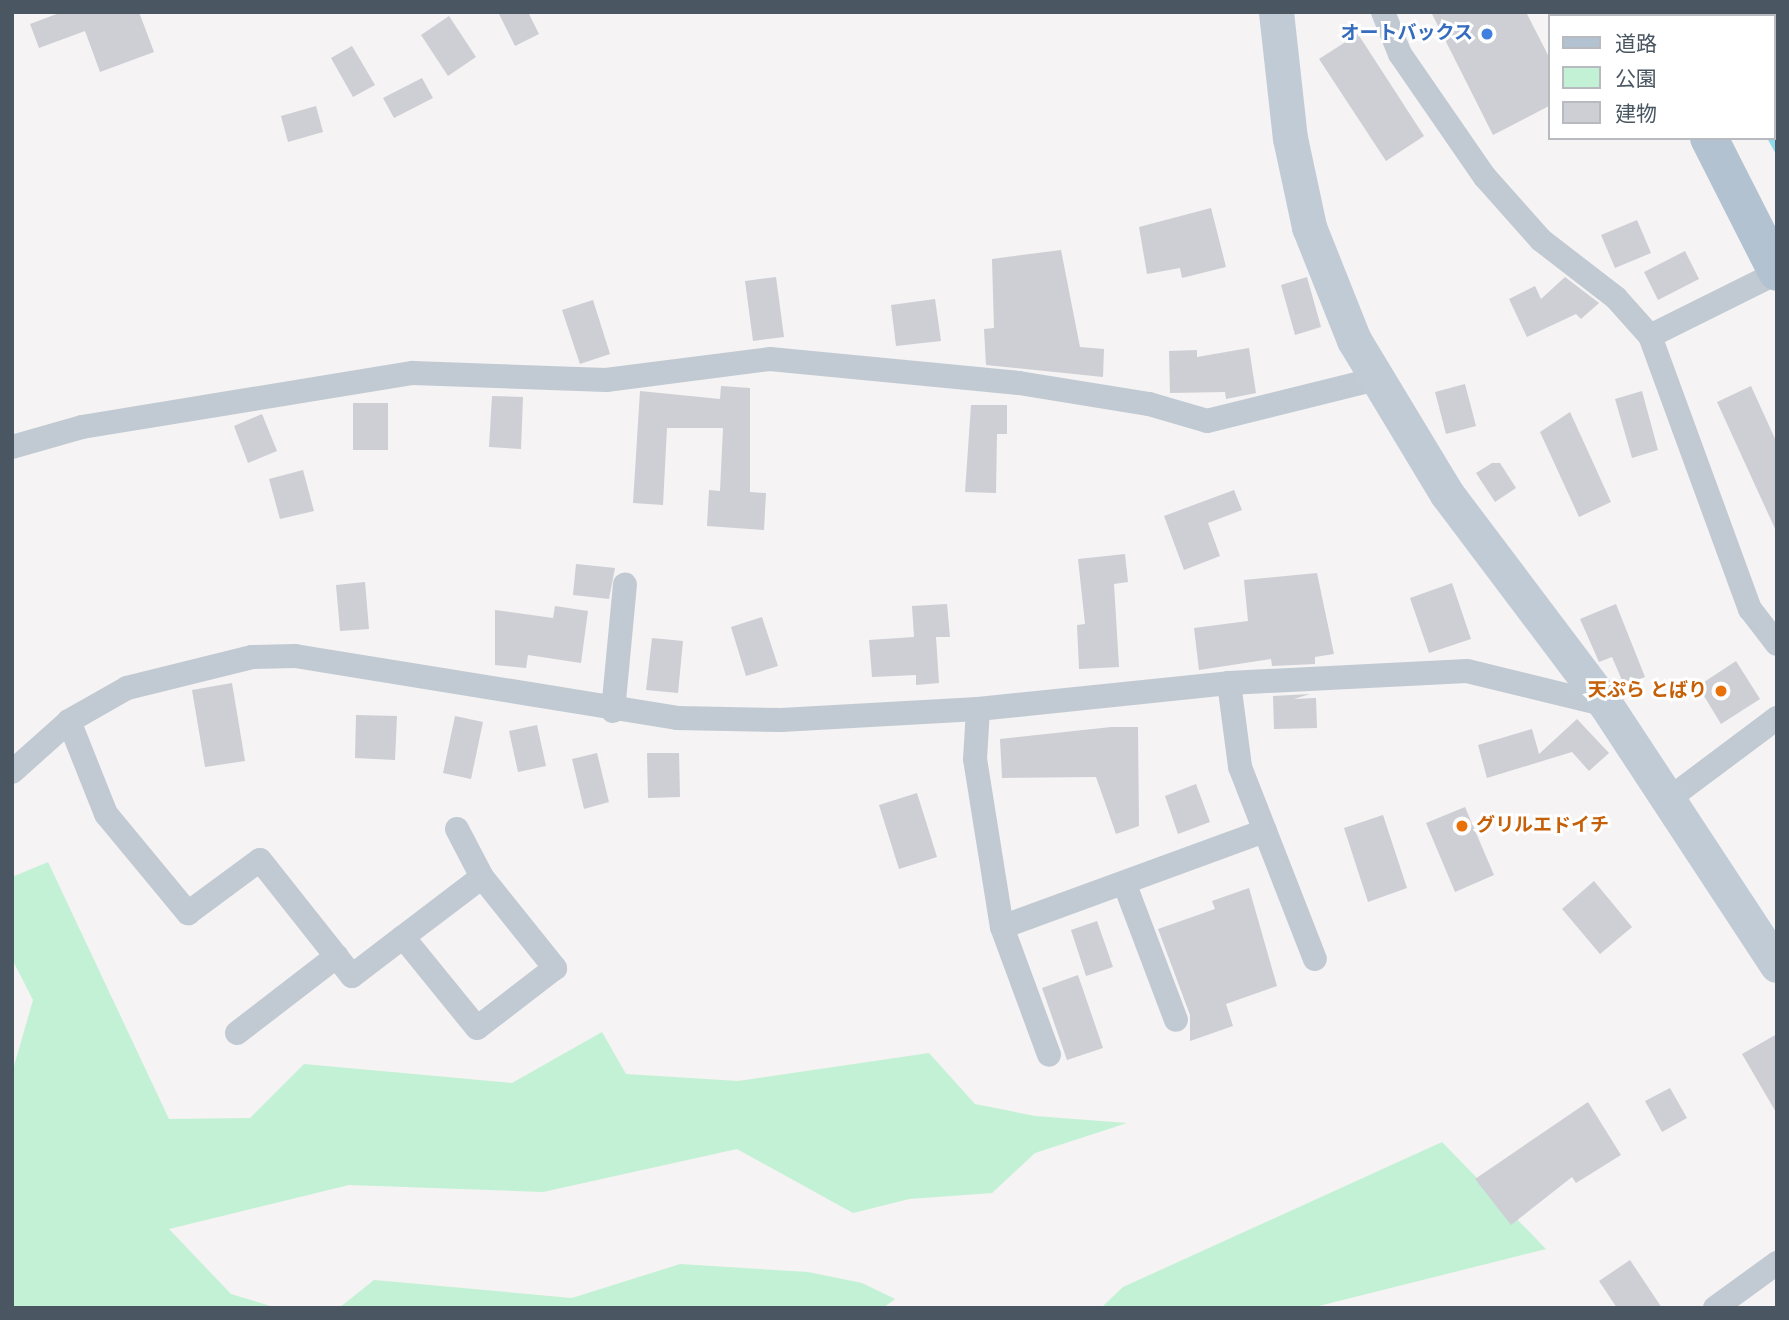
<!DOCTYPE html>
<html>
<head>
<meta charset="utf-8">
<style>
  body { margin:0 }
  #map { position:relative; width:1789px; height:1320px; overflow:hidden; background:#f5f3f3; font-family:"Nunito Sans","Noto Sans JP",sans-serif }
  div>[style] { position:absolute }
  .green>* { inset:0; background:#c3f1d5 }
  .water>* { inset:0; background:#90daee }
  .building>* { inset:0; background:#cdcfd5 }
  .street>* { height:24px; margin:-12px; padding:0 12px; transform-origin:12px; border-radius:12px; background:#c1cad2 }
  .secondary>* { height:35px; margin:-17.5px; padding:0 17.5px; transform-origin:17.5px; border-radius:17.5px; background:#c1cbd6 }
  .primary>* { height:38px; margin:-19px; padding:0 19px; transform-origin:19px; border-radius:19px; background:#b3c2d1 }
  .dots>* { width:19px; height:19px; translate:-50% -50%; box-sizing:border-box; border:4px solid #fff; border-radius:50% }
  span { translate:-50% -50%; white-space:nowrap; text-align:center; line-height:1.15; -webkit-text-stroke:6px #fff; paint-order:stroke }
  .shop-label { font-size:19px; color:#366cbe; font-weight:700 }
  .right { translate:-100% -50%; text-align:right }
  .food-label { font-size:19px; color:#c56008; font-weight:700 }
  .left { translate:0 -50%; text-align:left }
  .frame { position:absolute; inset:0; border:14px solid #4a5661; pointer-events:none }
  .legend { position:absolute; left:1548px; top:14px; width:228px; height:126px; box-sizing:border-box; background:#fff; border:2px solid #b7bbc0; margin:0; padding:9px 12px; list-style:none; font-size:21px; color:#4a5661 }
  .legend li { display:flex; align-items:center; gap:14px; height:35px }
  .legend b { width:35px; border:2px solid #b7bbc0 }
</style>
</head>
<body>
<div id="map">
  <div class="green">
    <i style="clip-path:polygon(48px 862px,169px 1119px,250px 1118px,304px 1064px,512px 1083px,602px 1032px,626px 1074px,738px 1081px,929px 1053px,975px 1104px,1035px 1116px,1127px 1123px,1035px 1153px,992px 1193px,909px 1199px,853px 1213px,737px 1149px,543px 1192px,349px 1185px,169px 1229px,231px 1294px,277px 1308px,12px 1308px,12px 1073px,33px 1000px,12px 959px,12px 877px)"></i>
    <i style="clip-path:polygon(1442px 1142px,1546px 1249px,1311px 1308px,1101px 1308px,1123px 1287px)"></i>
    <i style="clip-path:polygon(680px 1264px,808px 1272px,862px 1283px,895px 1299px,883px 1308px,339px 1308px,374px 1280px,572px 1298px)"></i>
  </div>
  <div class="water">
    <i style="clip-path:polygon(1703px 12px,1777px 12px,1777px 156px,1767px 138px,1773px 138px,1773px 16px)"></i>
  </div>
  <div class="building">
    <i style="clip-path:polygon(62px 12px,139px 12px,154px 52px,100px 72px,85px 31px,39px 48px,30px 24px)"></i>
    <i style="clip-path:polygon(498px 12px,528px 12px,539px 34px,515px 46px)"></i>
    <i style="clip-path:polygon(1431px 12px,1526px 12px,1549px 57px,1549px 106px,1493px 135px)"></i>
    <i style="clip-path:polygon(449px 16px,476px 57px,448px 76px,421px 35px)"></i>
    <i style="clip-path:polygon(1358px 34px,1424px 136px,1386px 161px,1319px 59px)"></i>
    <i style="clip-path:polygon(352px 46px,375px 85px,353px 97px,331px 58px)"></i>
    <i style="clip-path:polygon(422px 78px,433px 98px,394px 118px,383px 98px)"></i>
    <i style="clip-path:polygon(316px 106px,323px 132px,288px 142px,281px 116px)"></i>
    <i style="clip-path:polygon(1211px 208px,1226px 267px,1182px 278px,1180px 268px,1147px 274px,1139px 227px)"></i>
    <i style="clip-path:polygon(1637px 220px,1651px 253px,1615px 268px,1601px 235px)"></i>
    <i style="clip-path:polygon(1061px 250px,1080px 347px,1104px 349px,1103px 377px,986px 365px,984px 329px,994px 328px,992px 259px)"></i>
    <i style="clip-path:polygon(1685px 251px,1699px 279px,1658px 300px,1644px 272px)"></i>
    <i style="clip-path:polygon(776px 277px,784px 337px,753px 341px,745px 281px)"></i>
    <i style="clip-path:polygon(1307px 277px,1321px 327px,1295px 335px,1281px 285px)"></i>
    <i style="clip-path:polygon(1565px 277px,1599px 303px,1581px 319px,1576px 314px,1527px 337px,1509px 299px,1535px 286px,1541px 299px)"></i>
    <i style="clip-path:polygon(935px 299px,941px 341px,896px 346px,891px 305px)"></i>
    <i style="clip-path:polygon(593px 300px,610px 354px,580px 364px,562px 310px)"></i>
    <i style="clip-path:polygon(1249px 348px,1256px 393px,1226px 399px,1225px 392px,1170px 393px,1169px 351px,1197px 350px,1197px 357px)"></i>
    <i style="clip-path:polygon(1465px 384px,1476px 426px,1446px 434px,1435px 392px)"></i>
    <i style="clip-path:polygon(721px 386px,750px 388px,750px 492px,766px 493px,764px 530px,707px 526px,709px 490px,720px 491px,723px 428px,667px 428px,663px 505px,633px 503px,640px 391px,720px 399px)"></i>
    <i style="clip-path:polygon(1751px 386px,1777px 443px,1777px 533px,1717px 402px)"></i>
    <i style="clip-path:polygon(1642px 391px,1658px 450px,1632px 458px,1615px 399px)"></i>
    <i style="clip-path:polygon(492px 396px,523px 397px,521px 449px,489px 447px)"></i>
    <i style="clip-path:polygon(353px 403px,388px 403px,388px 450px,353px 450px)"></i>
    <i style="clip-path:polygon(971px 405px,1007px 405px,1007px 434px,997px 434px,996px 493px,965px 492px)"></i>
    <i style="clip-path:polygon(1570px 412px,1611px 502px,1579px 517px,1540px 432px)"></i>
    <i style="clip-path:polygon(262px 414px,277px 451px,248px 463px,234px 426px)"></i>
    <i style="clip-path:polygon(1492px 463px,1500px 463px,1516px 488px,1495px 502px,1476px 473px)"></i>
    <i style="clip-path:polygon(303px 470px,314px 511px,280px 519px,269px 479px)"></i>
    <i style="clip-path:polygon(1234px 490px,1242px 510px,1208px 523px,1220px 556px,1184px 570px,1164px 516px)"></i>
    <i style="clip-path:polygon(1125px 554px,1128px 582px,1114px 584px,1119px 667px,1079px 669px,1077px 625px,1085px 624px,1078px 559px)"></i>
    <i style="clip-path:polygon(576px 564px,615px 568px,609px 599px,573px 595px)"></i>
    <i style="clip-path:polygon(1317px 573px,1334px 654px,1315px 657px,1315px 664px,1272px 666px,1271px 659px,1199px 670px,1194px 628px,1248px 621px,1244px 580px)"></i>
    <i style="clip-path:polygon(365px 582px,369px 629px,340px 631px,336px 585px)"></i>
    <i style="clip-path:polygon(1452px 583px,1471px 639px,1429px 653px,1410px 598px)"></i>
    <i style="clip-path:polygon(947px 604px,950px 637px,936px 637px,939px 683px,916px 685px,916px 675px,872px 677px,869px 640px,914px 637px,912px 606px)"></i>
    <i style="clip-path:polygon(1616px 604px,1645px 677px,1624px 685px,1612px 657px,1599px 662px,1580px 619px)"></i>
    <i style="clip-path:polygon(555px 606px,588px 611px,581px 663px,528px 655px,526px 668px,495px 665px,495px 610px,553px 618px)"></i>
    <i style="clip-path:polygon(762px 617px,778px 666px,746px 676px,731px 627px)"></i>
    <i style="clip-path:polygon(652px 638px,683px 641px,678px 693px,646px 690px)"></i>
    <i style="clip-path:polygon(1736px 661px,1760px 699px,1721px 724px,1698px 686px)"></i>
    <i style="clip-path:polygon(232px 683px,245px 761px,205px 767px,192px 690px)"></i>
    <i style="clip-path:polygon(1310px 694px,1294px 699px,1316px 698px,1317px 728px,1274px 729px,1273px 696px)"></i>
    <i style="clip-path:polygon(356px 715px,397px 716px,395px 760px,355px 758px)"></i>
    <i style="clip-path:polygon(455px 716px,483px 722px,471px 779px,443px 773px)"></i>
    <i style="clip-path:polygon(1577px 719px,1609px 753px,1589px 771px,1572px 752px,1487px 778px,1478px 745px,1532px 729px,1539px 754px)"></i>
    <i style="clip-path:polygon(537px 725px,546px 766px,518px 772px,509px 731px)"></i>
    <i style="clip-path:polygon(1111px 727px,1138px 727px,1139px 826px,1116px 834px,1096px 777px,1002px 778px,1000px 739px)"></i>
    <i style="clip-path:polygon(597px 753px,609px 802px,584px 809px,572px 759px)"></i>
    <i style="clip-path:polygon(647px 753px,679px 753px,680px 797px,648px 798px)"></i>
    <i style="clip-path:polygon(1196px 784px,1210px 822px,1178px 834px,1165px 796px)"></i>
    <i style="clip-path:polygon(917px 793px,937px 857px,899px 869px,879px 805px)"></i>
    <i style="clip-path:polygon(1465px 807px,1494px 875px,1455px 892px,1426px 823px)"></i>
    <i style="clip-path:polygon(1383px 815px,1407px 888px,1368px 902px,1344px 828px)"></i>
    <i style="clip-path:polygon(1594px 881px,1632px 927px,1600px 954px,1562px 909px)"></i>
    <i style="clip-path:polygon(1249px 888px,1277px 986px,1226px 1004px,1233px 1026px,1190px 1041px,1190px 1015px,1158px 929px,1215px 909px,1212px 901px)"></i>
    <i style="clip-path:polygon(1097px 921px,1113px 967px,1086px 976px,1071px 930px)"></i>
    <i style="clip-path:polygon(1078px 975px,1103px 1048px,1067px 1060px,1042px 988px)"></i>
    <i style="clip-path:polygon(1777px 1034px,1777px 1114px,1742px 1054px)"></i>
    <i style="clip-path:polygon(1670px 1088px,1687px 1118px,1662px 1132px,1645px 1101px)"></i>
    <i style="clip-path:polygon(1588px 1102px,1621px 1155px,1576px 1183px,1572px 1177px,1511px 1225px,1475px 1179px)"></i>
    <i style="clip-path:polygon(1630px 1260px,1662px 1308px,1617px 1308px,1599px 1281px)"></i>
  </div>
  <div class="street">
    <i style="left:1383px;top:12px;width:45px;rotate:68deg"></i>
    <i style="left:1400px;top:54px;width:150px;rotate:55.4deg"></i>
    <i style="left:1485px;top:177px;width:84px;rotate:48.4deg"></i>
    <i style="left:1541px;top:240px;width:95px;rotate:37.7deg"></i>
    <i style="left:1616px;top:298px;width:51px;rotate:48.2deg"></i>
    <i style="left:1650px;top:336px;width:291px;rotate:69.9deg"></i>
    <i style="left:1750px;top:609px;width:44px;rotate:52.4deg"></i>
    <i style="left:1650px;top:336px;width:142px;rotate:-26.4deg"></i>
    <i style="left:12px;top:447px;width:73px;rotate:-15.9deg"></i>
    <i style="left:82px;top:427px;width:335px;rotate:-9.3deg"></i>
    <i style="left:413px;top:373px;width:193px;rotate:2.1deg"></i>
    <i style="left:606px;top:380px;width:165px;rotate:-7.3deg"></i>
    <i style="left:770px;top:359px;width:250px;rotate:5.5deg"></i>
    <i style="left:1019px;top:383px;width:132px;rotate:9.2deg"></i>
    <i style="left:1149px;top:404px;width:60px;rotate:16.3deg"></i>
    <i style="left:1207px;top:421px;width:175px;rotate:-13.9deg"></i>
    <i style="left:1229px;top:683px;width:85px;rotate:82.5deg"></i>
    <i style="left:1240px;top:767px;width:206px;rotate:68.7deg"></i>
    <i style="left:978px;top:709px;width:50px;rotate:93.4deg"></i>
    <i style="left:975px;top:759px;width:170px;rotate:80.9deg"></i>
    <i style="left:1002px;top:927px;width:136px;rotate:69.8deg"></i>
    <i style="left:613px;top:711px;width:127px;rotate:-84.6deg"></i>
    <i style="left:69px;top:721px;width:100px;rotate:68.3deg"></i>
    <i style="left:106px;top:814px;width:129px;rotate:50.4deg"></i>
    <i style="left:188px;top:913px;width:89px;rotate:-36.4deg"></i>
    <i style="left:260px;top:860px;width:148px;rotate:51.6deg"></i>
    <i style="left:352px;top:976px;width:64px;rotate:-37.4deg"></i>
    <i style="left:403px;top:937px;width:99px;rotate:-37.2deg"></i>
    <i style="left:482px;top:877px;width:117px;rotate:51.3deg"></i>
    <i style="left:555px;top:968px;width:98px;rotate:142.4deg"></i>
    <i style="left:477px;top:1028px;width:117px;rotate:-129.1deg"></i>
    <i style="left:12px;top:772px;width:76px;rotate:-41.8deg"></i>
    <i style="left:69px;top:721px;width:67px;rotate:-29.6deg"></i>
    <i style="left:127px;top:688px;width:129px;rotate:-13.9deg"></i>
    <i style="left:252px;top:657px;width:43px;rotate:-1.3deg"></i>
    <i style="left:295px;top:656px;width:387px;rotate:9.2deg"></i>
    <i style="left:677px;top:718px;width:104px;rotate:1.1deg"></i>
    <i style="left:781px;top:720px;width:197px;rotate:-3.2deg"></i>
    <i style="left:978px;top:709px;width:252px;rotate:-5.9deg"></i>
    <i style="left:1229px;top:683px;width:238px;rotate:-2.9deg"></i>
    <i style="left:1467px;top:671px;width:143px;rotate:13.7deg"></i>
    <i style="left:1670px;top:798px;width:134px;rotate:-36.8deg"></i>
    <i style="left:457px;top:829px;width:54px;rotate:62.5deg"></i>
    <i style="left:1125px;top:885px;width:144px;rotate:69.3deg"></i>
    <i style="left:1002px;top:927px;width:280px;rotate:-20.1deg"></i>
    <i style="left:237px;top:1033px;width:126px;rotate:-37.6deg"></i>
    <i style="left:1715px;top:1308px;width:77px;rotate:-36deg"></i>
  </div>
  <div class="secondary">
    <i style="left:1276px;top:12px;width:127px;rotate:83.7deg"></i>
    <i style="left:1290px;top:138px;width:91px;rotate:77.9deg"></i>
    <i style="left:1309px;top:227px;width:122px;rotate:68.3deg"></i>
    <i style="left:1354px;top:340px;width:180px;rotate:58.9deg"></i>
    <i style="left:1447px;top:494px;width:264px;rotate:53deg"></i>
    <i style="left:1606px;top:705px;width:311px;rotate:56.7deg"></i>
  </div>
  <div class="primary">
    <i style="left:1645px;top:12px;width:4px;rotate:63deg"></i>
    <i style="left:1709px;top:138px;width:150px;rotate:63.1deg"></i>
  </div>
  <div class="dots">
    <i style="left:1487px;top:34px;background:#3f7fe0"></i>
    <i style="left:1721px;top:691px;background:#e8710a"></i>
    <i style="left:1462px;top:826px;background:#e8710a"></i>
  </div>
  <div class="shop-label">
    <span class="right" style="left:1473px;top:34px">オートバックス</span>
  </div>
  <div class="food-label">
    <span class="right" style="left:1707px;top:691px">天ぷら とばり</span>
    <span class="left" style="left:1476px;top:826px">グリルエドイチ</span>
  </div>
  <div class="frame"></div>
  <ul class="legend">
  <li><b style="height:9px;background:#b3c2d1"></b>道路</li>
  <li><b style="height:19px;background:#c3f1d5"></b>公園</li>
  <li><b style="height:19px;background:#cdcfd5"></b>建物</li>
  </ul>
</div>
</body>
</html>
